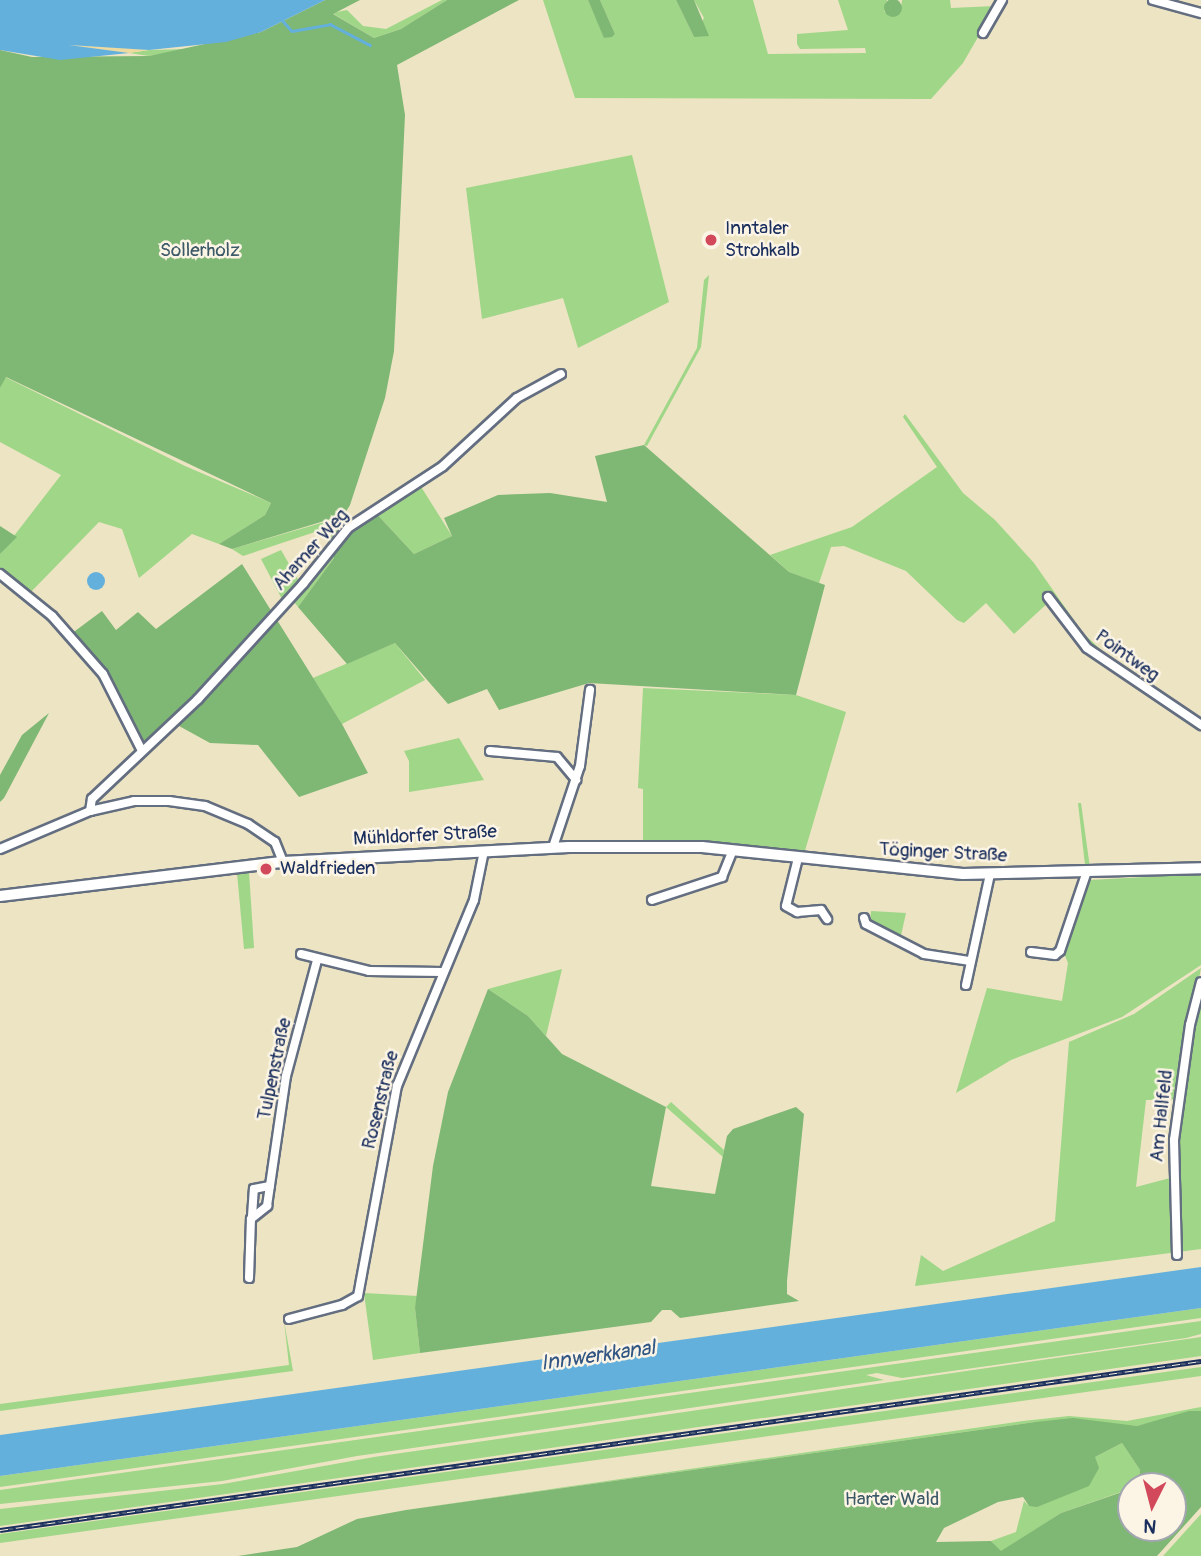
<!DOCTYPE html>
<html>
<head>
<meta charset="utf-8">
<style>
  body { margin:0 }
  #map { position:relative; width:1201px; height:1556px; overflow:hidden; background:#ece4c3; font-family:Pangolin,sans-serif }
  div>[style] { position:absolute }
  .green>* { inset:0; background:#9fd687 }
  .forest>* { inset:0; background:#7fb774 }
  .round { border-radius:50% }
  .sand>* { inset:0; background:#eeda9e }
  .water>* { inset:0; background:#64b0dd }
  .stream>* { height:2.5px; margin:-1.25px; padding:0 1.25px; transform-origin:1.25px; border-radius:1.25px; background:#64b0dd }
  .roads { filter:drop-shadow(2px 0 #646e81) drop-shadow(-2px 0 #646e81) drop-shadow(0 2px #646e81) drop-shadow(0 -2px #646e81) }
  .minor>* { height:8px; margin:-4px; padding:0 4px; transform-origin:4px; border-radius:4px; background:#fff }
  .tertiary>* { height:10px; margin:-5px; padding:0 5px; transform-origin:5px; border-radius:5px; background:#fff }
  .rail>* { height:5px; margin-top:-2.5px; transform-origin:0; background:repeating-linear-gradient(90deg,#fcf5e5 0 8px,#1b2f5e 0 16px); box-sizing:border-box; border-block:2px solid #1b2f5e }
  .dots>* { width:19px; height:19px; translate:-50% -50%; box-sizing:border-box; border:4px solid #fcf5e5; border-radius:50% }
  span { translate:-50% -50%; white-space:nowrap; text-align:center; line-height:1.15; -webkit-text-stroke:5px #fcf5e5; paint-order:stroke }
  .poi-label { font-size:19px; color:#1b2f5e }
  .left { translate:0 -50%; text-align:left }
  .park-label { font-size:19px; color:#3c5968 }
  .street-label { font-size:19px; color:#1b2f5e }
  .water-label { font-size:21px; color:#315684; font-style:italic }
  .north { position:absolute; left:1117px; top:1472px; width:70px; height:70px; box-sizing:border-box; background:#fcf5e5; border:2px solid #a2a6af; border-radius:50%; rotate:186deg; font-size:19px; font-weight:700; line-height:28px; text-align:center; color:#1b2f5e }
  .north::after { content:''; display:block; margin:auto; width:24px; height:32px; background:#d1495b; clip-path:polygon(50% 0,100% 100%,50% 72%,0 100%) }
</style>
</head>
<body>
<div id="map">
  <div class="green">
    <i style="clip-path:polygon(442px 0,447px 0,401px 29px,374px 38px,332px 13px,347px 10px,363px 26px,386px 29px)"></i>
    <i style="clip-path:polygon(543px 0,588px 0,605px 38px,615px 34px,600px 0,676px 0,694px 37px,704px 18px,694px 0,753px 0,768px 54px,866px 53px,865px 48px,800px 49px,797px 44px,797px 34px,848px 30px,838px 0,887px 0,884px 12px,901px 10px,902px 0,950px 0,951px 8px,996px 6px,963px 63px,931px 99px,575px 98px)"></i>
    <i style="clip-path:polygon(189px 49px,149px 56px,129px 53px,149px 50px)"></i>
    <i style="clip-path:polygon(632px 155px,669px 302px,578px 348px,563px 298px,482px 319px,466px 188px)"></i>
    <i style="clip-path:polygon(709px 275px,701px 347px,647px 446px,644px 445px,697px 348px,704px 280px)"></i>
    <i style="clip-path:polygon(5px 377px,185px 466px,271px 503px,265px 515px,219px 544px,192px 534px,139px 578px,122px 529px,99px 522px,27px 596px,0 572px,0 554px,61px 475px,0 442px,0 388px)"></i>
    <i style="clip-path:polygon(905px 414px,963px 493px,995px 520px,1034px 563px,1083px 633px,1131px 678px,1079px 637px,1051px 600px,1014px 634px,986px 603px,964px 623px,957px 620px,906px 571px,844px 546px,831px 547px,819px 583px,789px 572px,770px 555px,852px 527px,937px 467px,903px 417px)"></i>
    <i style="clip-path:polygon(418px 482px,452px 536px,414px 554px,373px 510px)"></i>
    <i style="clip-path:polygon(345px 516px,331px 543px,321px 530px,243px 556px,232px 549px)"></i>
    <i style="clip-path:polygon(333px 547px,334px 558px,298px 607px,292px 599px)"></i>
    <i style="clip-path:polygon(281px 550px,300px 583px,283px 601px,261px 559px)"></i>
    <i style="clip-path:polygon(395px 643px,425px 680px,342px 724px,313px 678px)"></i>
    <i style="clip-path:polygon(643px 688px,796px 695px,846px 712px,804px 854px,643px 840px,643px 789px,638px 788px)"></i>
    <i style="clip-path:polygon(459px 738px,484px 780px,409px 792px,409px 761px,404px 751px)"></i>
    <i style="clip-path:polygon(1078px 803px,1081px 803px,1090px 868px,1085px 865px)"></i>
    <i style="clip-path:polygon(249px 872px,254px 948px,244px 949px,237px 873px)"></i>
    <i style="clip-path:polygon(1201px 874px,1201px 965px,1122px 1017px,1011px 1060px,956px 1093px,987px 988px,1062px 1001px,1068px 963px,1063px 951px,1090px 880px)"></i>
    <i style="clip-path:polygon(871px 911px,906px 913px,900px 940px,870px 923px)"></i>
    <i style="clip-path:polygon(1201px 968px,1176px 1099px,1146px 1100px,1136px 1187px,1174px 1177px,1182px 1079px,1201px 988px,1201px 1249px,915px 1286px,921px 1255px,943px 1271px,1055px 1221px,1069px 1042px,1134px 1014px)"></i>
    <i style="clip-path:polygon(562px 969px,546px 1036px,528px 1016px,488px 989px)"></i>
    <i style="clip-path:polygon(671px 1102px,724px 1150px,723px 1157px,666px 1107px)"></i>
    <i style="clip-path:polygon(364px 1293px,418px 1296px,415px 1308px,420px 1353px,373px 1360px)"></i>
    <i style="clip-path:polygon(1201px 1308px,1201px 1318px,0 1487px,0 1476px)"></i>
    <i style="clip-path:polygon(284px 1321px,293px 1371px,0 1411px,0 1404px,289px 1365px)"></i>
    <i style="clip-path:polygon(1201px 1321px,1201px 1334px,1186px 1338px,902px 1378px,877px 1373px,866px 1375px,884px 1380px,357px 1456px,222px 1481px,0 1504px,0 1490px)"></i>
    <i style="clip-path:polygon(1201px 1337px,1201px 1356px,0 1526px,0 1509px,223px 1484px,374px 1457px)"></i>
    <i style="clip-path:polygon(1201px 1367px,1201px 1376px,0 1543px,0 1534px)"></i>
    <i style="clip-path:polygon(1201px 1407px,1201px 1411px,1137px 1426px,1035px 1422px,406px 1510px,1023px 1421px,1069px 1416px,1127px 1421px)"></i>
    <i style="clip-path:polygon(1122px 1443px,1140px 1470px,1141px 1485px,1061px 1513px,1001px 1552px,991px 1541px,1016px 1532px,1024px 1501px,1029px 1506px,1095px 1457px)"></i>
    <i style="clip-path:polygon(1201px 1514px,1201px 1556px,1163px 1556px)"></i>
  </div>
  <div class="forest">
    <i class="round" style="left:884px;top:-1px;width:18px;height:18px"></i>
    <i style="clip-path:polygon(325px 0,360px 0,333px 14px,374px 38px,401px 29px,447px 0,519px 0,397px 65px,405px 115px,394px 351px,385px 398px,350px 505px,344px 515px,232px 549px,219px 544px,265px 515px,271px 503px,6px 377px,0 388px,0 50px,32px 57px,149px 56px,261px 32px)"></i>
    <i style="clip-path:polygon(588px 0,600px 0,615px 34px,612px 37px,604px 38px)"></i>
    <i style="clip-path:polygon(676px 0,694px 0,709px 36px,694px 37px)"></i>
    <i style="clip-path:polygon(644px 445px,789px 572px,825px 585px,796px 695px,589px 683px,499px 710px,487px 689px,448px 704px,395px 643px,347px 664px,298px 607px,334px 558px,333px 547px,373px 510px,414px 554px,452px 536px,444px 518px,498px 495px,550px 493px,607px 502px,595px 456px)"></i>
    <i style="clip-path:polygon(0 526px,17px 537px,0 554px)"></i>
    <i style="clip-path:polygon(242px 564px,342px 724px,368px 773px,299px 797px,258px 745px,210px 743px,170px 721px,148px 741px,140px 741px,116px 687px,71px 634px,102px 611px,116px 630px,138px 612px,156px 629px)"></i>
    <i style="clip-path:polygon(49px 713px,4px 798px,0 802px,0 775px,22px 735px)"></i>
    <i style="clip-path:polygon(488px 989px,528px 1016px,562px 1054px,666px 1107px,651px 1186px,715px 1194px,727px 1136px,733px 1129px,796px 1107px,804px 1114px,787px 1281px,787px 1294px,799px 1301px,680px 1318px,671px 1310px,662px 1310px,651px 1322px,420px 1353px,415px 1308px,433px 1166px,448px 1092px)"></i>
    <i style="clip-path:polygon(evenodd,1189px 1411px,1201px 1411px,1201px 1507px,1157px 1556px,238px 1556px,297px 1547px,357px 1519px,406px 1510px,1035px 1422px,1073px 1418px,1137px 1426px,1189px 1411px,1122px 1443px,1140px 1470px,1139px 1486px,1173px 1486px,1173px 1528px,1131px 1528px,1131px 1489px,1061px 1513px,1001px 1551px,991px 1541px,936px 1542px,944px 1528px,998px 1502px,1023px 1497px,1029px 1506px,1037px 1507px,1089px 1486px,1099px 1468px,1095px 1457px,1122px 1443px)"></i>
  </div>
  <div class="sand">
    <i style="clip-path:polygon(68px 45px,97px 45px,149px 50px,129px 53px)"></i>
  </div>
  <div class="water">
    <i style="clip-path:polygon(0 0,325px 0,261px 32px,226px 42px,149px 50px,69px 45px,129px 53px,60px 60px,0 50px)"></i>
    <i class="round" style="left:87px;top:572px;width:18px;height:18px"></i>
    <i style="clip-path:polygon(1201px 1267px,1201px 1308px,0 1476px,0 1435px)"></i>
  </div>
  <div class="stream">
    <i style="left:283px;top:21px;width:13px;rotate:48deg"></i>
    <i style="left:292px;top:31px;width:39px;rotate:-10deg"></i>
    <i style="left:330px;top:24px;width:45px;rotate:27.7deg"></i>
  </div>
  <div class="roads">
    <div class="minor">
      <i style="left:1153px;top:0;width:50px;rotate:15.2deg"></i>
      <i style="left:983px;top:33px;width:38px;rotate:-60deg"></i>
      <i style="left:0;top:574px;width:67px;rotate:38.9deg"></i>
      <i style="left:52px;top:616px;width:77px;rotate:48.7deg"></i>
      <i style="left:103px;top:674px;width:86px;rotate:63.1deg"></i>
      <i style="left:1048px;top:597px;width:64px;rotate:52.6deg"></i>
      <i style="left:1087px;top:648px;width:138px;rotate:34deg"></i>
      <i style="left:490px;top:751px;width:67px;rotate:5.1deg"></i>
      <i style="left:557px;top:757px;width:30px;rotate:50deg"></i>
      <i style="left:90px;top:811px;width:12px;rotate:-81deg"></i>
      <i style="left:92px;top:799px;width:146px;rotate:-43.3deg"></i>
      <i style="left:198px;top:699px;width:156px;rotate:-47.6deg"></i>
      <i style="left:303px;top:584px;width:72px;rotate:-51.2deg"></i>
      <i style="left:348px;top:528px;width:113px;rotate:-33.1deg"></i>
      <i style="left:443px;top:466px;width:100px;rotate:-42.6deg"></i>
      <i style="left:517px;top:398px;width:50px;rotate:-28.6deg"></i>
      <i style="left:553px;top:847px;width:85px;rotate:-71.6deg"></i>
      <i style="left:580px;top:766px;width:77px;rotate:-82.5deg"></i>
      <i style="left:0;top:849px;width:98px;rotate:-22.9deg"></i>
      <i style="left:90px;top:811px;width:45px;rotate:-12.8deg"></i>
      <i style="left:134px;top:801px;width:35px"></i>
      <i style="left:169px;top:801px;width:36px;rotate:8deg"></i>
      <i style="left:205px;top:806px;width:47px;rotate:22.7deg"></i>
      <i style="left:248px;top:824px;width:32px;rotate:34deg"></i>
      <i style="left:275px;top:842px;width:22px;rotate:68deg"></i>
      <i style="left:798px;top:858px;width:49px;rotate:104deg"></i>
      <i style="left:786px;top:906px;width:13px;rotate:29deg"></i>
      <i style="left:797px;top:912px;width:24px;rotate:-5deg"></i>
      <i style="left:821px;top:910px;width:11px;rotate:56deg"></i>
      <i style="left:652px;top:900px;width:74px;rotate:-18.2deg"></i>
      <i style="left:722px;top:877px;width:29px;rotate:-68deg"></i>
      <i style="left:864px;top:918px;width:6px;rotate:72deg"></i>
      <i style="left:866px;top:924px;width:65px;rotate:27.3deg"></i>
      <i style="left:924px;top:954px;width:47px;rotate:8.7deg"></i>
      <i style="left:1031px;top:952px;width:24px;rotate:7deg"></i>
      <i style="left:1055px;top:955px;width:6px;rotate:-39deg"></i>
      <i style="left:1060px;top:951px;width:81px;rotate:-71.3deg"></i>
      <i style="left:301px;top:954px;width:70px;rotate:14deg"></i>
      <i style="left:369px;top:971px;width:73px;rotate:0.8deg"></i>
      <i style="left:966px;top:985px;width:114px;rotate:-77.8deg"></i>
      <i style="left:252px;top:1216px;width:27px;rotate:-86deg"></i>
      <i style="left:254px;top:1189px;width:16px;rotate:-11deg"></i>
      <i style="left:1177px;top:1255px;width:115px;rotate:-91.5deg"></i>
      <i style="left:1174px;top:1140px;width:116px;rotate:-82.1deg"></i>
      <i style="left:1190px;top:1025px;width:44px;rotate:-75.7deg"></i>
      <i style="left:249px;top:1278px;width:59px;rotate:-88.1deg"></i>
      <i style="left:251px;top:1219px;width:21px;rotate:-39deg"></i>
      <i style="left:267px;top:1206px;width:131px;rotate:-81.7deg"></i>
      <i style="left:286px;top:1076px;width:120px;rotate:-75deg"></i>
      <i style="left:289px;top:1319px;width:55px;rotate:-14.8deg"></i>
      <i style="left:342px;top:1305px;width:18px;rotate:-29deg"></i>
      <i style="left:358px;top:1296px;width:214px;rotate:-79.5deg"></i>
      <i style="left:397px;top:1086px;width:201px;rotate:-67.5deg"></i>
      <i style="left:474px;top:900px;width:50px;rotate:-78.5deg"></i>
    </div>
    <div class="tertiary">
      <i style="left:0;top:896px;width:285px;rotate:-6.9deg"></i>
      <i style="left:283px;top:862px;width:286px;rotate:-3deg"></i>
      <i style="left:569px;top:847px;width:133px"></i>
      <i style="left:702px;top:847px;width:262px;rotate:5.9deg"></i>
      <i style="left:963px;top:874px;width:238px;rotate:-1.4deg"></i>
    </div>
  </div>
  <div class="rail">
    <i style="left:0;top:1530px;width:1213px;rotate:-8.01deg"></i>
  </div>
  <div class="dots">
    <i style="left:711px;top:240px;background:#d1495b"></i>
    <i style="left:266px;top:869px;background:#d1495b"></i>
  </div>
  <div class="poi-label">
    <span class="left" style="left:725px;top:240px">Inntaler<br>Strohkalb</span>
    <span class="left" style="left:280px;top:869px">Waldfrieden</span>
  </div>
  <div class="park-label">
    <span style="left:200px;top:251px">Sollerholz</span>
    <span style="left:892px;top:1500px">Harter Wald</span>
  </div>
  <div class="street-label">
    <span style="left:311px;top:550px;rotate:-48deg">Ahamer Weg</span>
    <span style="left:1127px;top:656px;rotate:36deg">Pointweg</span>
    <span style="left:425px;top:836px;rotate:-3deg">Mühldorfer Straße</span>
    <span style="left:943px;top:853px;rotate:3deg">Töginger Straße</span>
    <span style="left:275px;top:1069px;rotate:-78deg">Tulpenstraße</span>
    <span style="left:381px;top:1100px;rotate:-76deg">Rosenstraße</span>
    <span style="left:1162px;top:1116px;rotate:-84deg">Am Hallfeld</span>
  </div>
  <div class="water-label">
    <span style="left:598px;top:1356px;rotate:-8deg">Innwerkkanal</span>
  </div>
  <div class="north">N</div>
</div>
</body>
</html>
